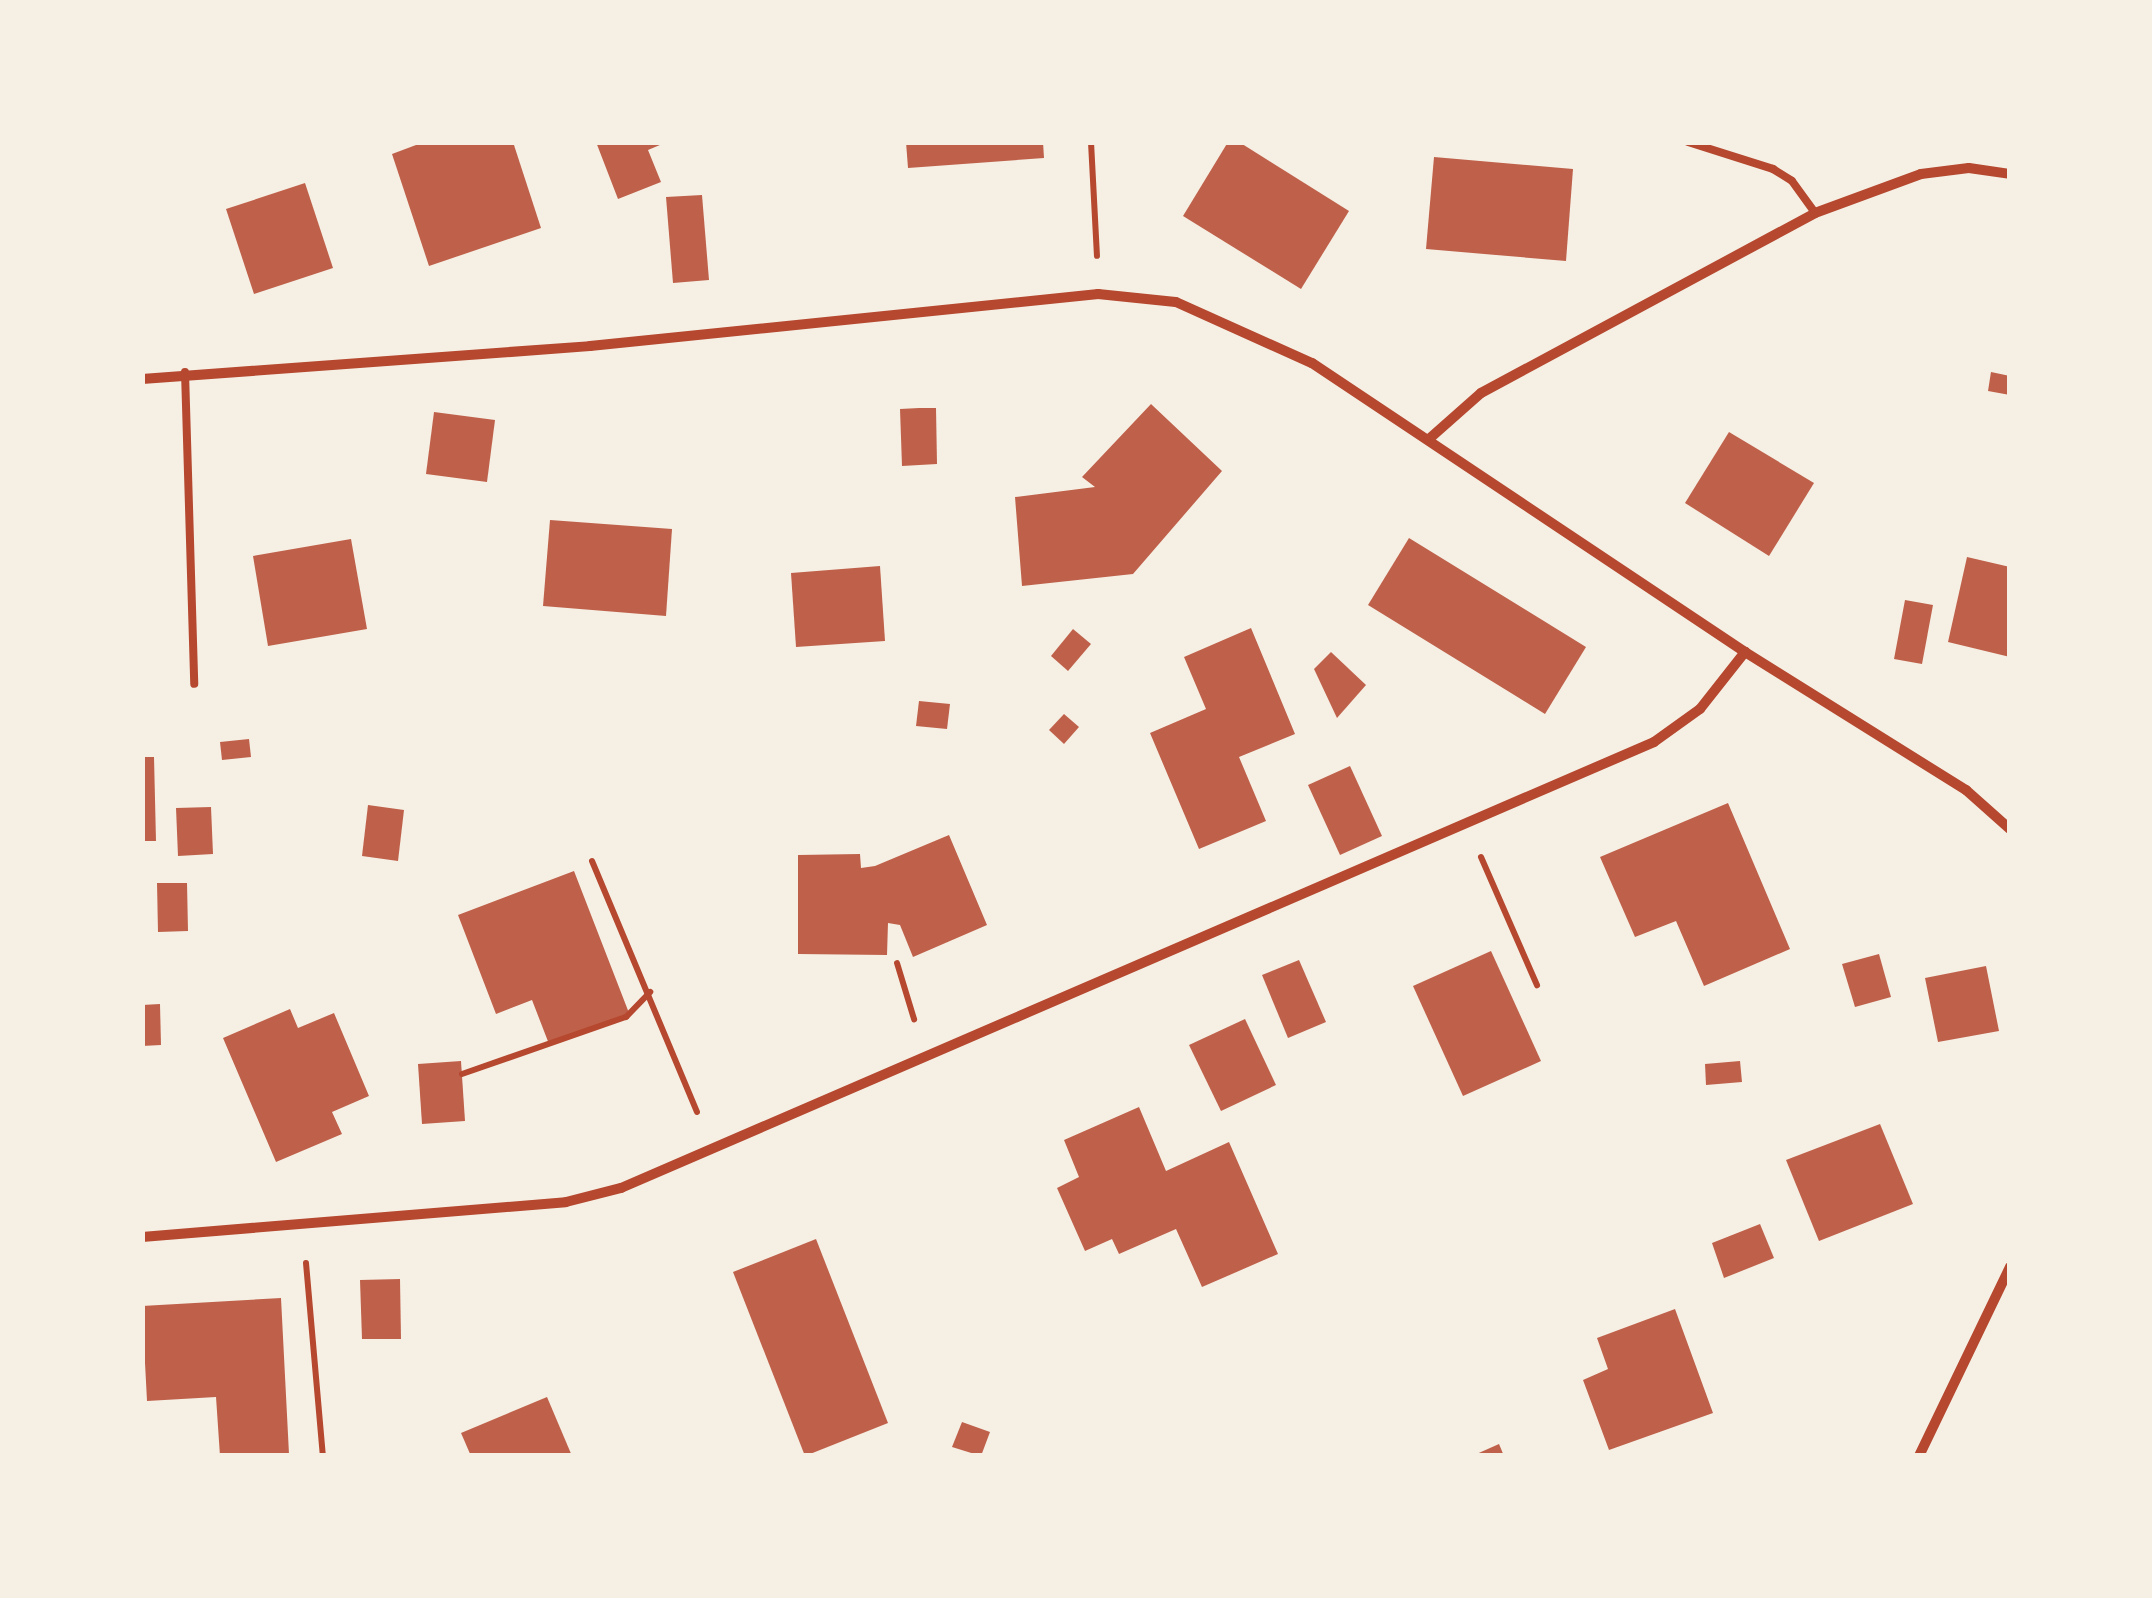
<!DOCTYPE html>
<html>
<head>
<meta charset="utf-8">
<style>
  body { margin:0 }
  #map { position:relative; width:2152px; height:1598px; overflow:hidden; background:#f6efe4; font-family:Karla,sans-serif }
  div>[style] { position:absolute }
  .building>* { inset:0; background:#bf614a }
  .path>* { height:6px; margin:-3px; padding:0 3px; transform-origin:3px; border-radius:3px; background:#b5482f }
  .service>* { height:8px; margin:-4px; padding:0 4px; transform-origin:4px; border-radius:4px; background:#b5482f }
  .minor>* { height:10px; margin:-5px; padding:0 5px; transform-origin:5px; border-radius:5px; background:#b5482f }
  span { translate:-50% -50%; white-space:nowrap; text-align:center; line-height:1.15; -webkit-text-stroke:10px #f6efe4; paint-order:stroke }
  .frame { position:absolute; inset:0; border:145px solid #f6efe4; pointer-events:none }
</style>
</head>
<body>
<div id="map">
  <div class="building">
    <i style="clip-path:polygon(424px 142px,513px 142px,541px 228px,429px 266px,392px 154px)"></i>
    <i style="clip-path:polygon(596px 142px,667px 142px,648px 150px,661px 182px,618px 199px)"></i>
    <i style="clip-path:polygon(906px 142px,1043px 142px,1044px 158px,908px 168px)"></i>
    <i style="clip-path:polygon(1228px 142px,1239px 142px,1349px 211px,1301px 289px,1183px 216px)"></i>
    <i style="clip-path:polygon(1434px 157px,1573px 169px,1566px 261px,1426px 249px)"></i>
    <i style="clip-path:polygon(305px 183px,333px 268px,254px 294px,226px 209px)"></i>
    <i style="clip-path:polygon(702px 195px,709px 280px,673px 283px,666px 197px)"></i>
    <i style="clip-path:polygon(1991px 372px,2010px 376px,2010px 395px,1988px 391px)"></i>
    <i style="clip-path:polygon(1151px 404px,1222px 471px,1133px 574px,1022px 586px,1015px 497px,1095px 487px,1082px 477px)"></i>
    <i style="clip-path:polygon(919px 408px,936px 408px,937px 464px,902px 466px,900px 409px)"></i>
    <i style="clip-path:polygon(434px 412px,495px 420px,487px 482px,426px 474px)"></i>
    <i style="clip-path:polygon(1729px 432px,1814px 483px,1769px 556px,1685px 503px)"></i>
    <i style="clip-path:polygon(550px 520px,672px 529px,666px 616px,543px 606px)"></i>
    <i style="clip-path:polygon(1409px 538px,1586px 647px,1545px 714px,1368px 605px)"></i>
    <i style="clip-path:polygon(351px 539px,367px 629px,268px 646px,253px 556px)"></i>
    <i style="clip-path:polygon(1967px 557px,2010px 567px,2010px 657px,1948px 642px)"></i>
    <i style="clip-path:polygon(880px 566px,885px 641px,796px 647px,791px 573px)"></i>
    <i style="clip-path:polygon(1905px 600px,1933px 605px,1922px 664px,1894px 659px)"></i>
    <i style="clip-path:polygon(1251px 628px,1295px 734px,1239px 757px,1266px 821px,1199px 849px,1150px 733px,1206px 709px,1184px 657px)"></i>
    <i style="clip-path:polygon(1073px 629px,1091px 644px,1068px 671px,1051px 656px)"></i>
    <i style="clip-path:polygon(1331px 652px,1366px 685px,1337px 718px,1314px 669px)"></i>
    <i style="clip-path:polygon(919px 701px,950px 704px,947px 729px,916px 726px)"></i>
    <i style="clip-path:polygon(1064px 714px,1079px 727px,1064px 744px,1049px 730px)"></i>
    <i style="clip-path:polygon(249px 739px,251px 757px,222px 760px,220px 742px)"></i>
    <i style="clip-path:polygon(142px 757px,154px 757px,156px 841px,142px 841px)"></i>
    <i style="clip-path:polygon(1350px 766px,1382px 836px,1340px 855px,1308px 785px)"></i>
    <i style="clip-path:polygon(1728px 803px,1790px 949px,1704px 986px,1676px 921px,1635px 937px,1600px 857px)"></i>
    <i style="clip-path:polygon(368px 805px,404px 810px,398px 861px,362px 856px)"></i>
    <i style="clip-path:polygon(211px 807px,213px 854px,178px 856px,176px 808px)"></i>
    <i style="clip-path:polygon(949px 835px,987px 925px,913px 957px,900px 925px,888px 923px,887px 955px,798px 954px,798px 855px,860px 854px,861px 868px,875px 866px)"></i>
    <i style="clip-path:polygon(574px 871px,629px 1013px,549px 1044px,532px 1000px,496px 1014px,458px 915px)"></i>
    <i style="clip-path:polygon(157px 883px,187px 883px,188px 931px,158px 932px)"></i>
    <i style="clip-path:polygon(1491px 951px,1541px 1061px,1463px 1096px,1413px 986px)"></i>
    <i style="clip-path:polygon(1879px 954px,1891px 997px,1855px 1007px,1842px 964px)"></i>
    <i style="clip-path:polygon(1299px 960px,1326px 1022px,1288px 1038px,1262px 975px)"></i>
    <i style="clip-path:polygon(1986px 966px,1999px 1031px,1938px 1042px,1925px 978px)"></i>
    <i style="clip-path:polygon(160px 1004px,161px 1045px,142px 1046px,142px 1005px)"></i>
    <i style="clip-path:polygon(290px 1009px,298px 1028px,334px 1013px,369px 1096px,332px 1112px,342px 1134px,276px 1162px,223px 1038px)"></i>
    <i style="clip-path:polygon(1245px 1019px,1276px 1085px,1221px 1111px,1189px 1045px)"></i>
    <i style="clip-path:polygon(461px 1061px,465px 1121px,422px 1124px,418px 1064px)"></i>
    <i style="clip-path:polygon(1740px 1061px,1742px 1082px,1706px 1085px,1705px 1064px)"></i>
    <i style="clip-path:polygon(1139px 1107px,1166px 1171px,1229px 1142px,1278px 1254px,1202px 1287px,1176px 1229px,1119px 1254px,1112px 1239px,1085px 1251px,1057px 1188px,1079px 1177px,1064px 1140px)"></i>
    <i style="clip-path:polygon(1880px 1124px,1913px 1204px,1819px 1241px,1786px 1160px)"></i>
    <i style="clip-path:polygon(1760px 1224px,1774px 1258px,1724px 1278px,1712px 1243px)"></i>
    <i style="clip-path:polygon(816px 1239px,888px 1423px,805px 1456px,733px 1272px)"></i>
    <i style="clip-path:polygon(400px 1279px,401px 1339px,362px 1339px,360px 1280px)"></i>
    <i style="clip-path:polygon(281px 1298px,289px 1454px,220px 1456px,216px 1397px,147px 1401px,142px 1306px)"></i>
    <i style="clip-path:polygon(1675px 1309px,1713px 1413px,1609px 1450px,1583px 1380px,1608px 1369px,1597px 1338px)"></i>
    <i style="clip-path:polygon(547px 1397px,572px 1456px,471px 1456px,461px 1433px)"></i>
    <i style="clip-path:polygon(962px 1422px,990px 1432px,981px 1456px,952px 1447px)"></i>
    <i style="clip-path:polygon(1499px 1444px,1504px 1456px,1472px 1456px)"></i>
  </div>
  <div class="path">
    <i style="left:1091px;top:142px;width:114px;rotate:87deg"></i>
    <i style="left:1481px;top:857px;width:140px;rotate:66.4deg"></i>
    <i style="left:592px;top:861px;width:272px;rotate:67.3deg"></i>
    <i style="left:897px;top:963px;width:59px;rotate:73.1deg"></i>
    <i style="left:462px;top:1074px;width:174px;rotate:-19.2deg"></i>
    <i style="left:626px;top:1017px;width:35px;rotate:-46deg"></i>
    <i style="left:306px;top:1263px;width:194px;rotate:85deg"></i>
  </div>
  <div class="service">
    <i style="left:1688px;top:142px;width:89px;rotate:17.6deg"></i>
    <i style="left:1773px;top:169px;width:22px;rotate:32deg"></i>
    <i style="left:1792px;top:181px;width:39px;rotate:54deg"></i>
    <i style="left:185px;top:372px;width:312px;rotate:88.3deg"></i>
  </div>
  <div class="minor">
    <i style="left:142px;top:379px;width:449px;rotate:-4.2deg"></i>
    <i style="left:590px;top:346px;width:511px;rotate:-5.84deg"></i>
    <i style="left:1098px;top:294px;width:78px;rotate:5.9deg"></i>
    <i style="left:1176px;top:302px;width:149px;rotate:24.2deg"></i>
    <i style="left:1312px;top:363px;width:521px;rotate:33.72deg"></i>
    <i style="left:1745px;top:652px;width:261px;rotate:32deg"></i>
    <i style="left:1966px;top:790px;width:59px;rotate:41.6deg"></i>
    <i style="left:1429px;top:439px;width:69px;rotate:-41.5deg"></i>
    <i style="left:1481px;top:393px;width:379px;rotate:-28.3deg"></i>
    <i style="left:1815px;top:213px;width:113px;rotate:-20.2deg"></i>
    <i style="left:1921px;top:174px;width:48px;rotate:-7.1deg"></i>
    <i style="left:1969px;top:168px;width:41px;rotate:8.3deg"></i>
    <i style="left:142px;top:1237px;width:425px;rotate:-4.7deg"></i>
    <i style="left:566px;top:1202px;width:57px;rotate:-14.3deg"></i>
    <i style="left:621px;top:1188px;width:1125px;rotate:-23.35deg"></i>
    <i style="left:1654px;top:742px;width:57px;rotate:-35.7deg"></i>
    <i style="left:1700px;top:709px;width:73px;rotate:-51.7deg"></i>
    <i style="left:1919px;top:1456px;width:210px;rotate:-64.3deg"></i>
  </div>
  <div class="frame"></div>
</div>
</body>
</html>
